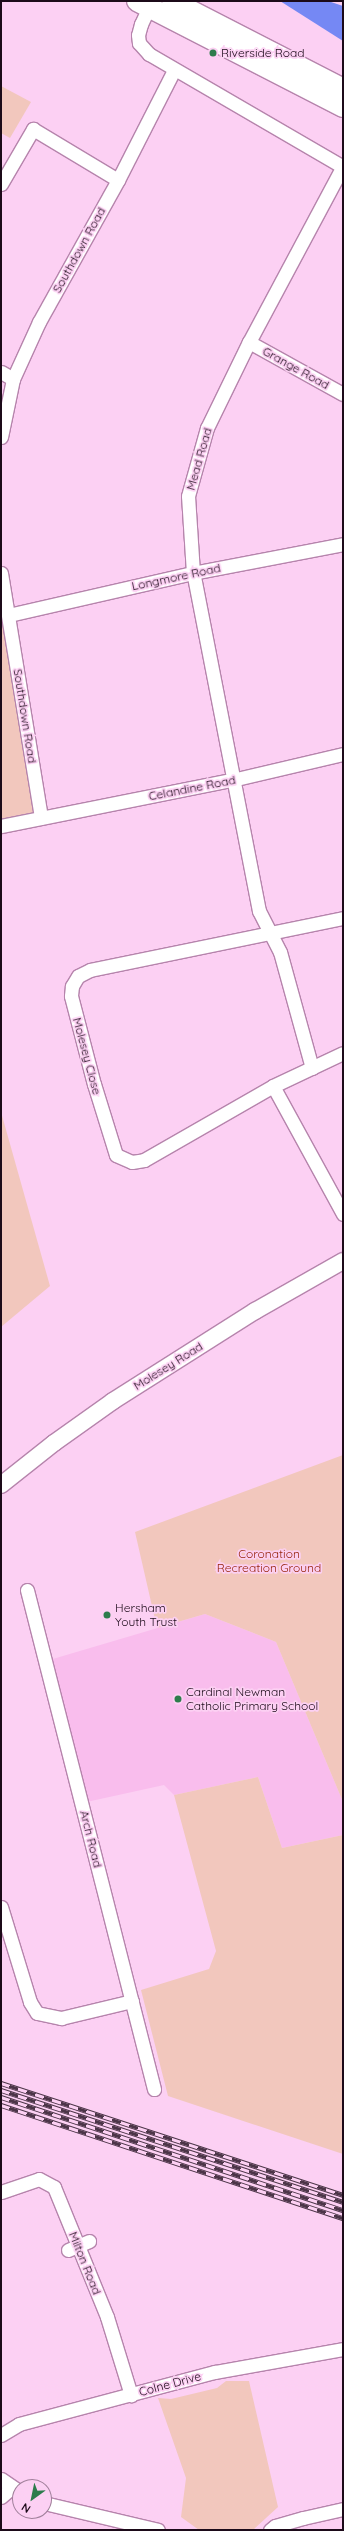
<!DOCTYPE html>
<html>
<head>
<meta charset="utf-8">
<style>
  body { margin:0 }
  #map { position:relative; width:344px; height:2531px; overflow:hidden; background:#fcd0f3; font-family:Quicksand,sans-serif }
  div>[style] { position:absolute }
  .built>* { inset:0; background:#f9bded }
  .green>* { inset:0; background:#f2c7bd }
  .water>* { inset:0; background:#7588f4 }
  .roads { filter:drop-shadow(1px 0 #b684ac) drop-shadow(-1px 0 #b684ac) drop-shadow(0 1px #b684ac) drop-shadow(0 -1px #b684ac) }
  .minor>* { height:13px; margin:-6.5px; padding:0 6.5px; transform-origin:6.5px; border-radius:6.5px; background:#fff }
  .tertiary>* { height:16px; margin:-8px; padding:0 8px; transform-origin:8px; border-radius:8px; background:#fff }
  .primary>* { height:20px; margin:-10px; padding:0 10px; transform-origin:10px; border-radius:10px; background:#fff }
  .rail>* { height:4.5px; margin-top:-2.25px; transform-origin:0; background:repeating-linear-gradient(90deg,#fcd0f3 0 9px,#4c3548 0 18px); box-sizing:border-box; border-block:1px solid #4c3548 }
  .dots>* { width:11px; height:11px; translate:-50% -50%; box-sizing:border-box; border:2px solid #fcd0f3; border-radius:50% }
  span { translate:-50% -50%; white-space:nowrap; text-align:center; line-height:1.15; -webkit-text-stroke:3.5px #fcd0f3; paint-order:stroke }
  .poi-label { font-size:12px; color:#1c0a19 }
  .left { translate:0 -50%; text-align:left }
  .street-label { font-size:12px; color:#1c0a19 }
  .park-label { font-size:12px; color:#97260c }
  .frame { position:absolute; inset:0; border:2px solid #1c0a19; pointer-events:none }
  .north { position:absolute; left:12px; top:2479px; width:40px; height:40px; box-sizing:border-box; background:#fcd0f3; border:1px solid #a2819c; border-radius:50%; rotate:213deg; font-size:11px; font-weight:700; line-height:16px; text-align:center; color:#1c0a19 }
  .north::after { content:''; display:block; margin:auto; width:14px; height:18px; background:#2d7c4c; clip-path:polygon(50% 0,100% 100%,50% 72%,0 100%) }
</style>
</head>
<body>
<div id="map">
  <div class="built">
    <i style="clip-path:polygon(205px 1614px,276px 1642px,343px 1802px,343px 1835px,282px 1848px,258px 1777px,174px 1795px,164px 1785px,82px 1803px,46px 1661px)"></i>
  </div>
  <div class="green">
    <i style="clip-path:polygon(1px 86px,31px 102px,10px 138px,1px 133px)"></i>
    <i style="clip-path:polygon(1px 574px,41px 818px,1px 826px)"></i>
    <i style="clip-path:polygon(1px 1112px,50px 1286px,1px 1327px)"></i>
    <i style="clip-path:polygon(343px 1455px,343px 1802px,276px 1642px,205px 1614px,157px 1628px,135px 1532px)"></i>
    <i style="clip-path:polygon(258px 1777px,282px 1848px,343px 1835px,343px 2154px,168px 2096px,141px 1990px,209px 1969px,216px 1951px,174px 1795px)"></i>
    <i style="clip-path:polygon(226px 2381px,249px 2381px,278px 2507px,253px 2530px,199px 2530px,181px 2517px,186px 2478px,158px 2398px,171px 2399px,217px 2388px)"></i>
  </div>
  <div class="water">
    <i style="clip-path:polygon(280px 1px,328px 1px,343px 6px,343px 41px)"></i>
  </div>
  <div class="roads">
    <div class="minor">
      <i style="left:149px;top:7px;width:19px;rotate:115deg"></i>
      <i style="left:141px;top:24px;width:11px;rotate:105deg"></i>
      <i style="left:138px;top:35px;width:8px;rotate:83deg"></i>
      <i style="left:139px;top:43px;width:15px;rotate:48deg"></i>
      <i style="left:149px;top:54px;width:225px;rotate:30.2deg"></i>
      <i style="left:1px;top:184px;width:64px;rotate:-59.8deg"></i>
      <i style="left:33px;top:129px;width:99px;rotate:31deg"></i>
      <i style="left:249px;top:342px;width:107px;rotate:29deg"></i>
      <i style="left:1px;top:372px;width:14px;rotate:30deg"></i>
      <i style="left:1px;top:437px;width:59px;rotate:-78.3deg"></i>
      <i style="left:13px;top:379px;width:63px;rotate:-65.5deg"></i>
      <i style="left:39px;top:322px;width:162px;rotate:-60.9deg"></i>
      <i style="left:118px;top:180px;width:123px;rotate:-63deg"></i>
      <i style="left:1px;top:573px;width:248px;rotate:80.7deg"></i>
      <i style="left:9px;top:615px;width:189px;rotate:-12.9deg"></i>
      <i style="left:193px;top:573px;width:153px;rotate:-10.9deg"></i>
      <i style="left:1px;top:826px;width:236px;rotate:-11.3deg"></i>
      <i style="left:232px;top:780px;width:114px;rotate:-13.2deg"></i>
      <i style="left:343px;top:918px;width:258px;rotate:168.4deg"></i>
      <i style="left:90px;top:970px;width:13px;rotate:153deg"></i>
      <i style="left:78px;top:976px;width:12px;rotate:121deg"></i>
      <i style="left:72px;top:986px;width:10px;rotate:96deg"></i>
      <i style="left:71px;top:996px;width:91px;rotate:75.4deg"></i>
      <i style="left:94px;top:1084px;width:74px;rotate:72.8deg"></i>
      <i style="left:116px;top:1155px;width:17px;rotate:24deg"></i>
      <i style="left:132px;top:1162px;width:12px;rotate:-9deg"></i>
      <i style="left:144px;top:1160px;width:149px;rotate:-29.8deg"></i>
      <i style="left:273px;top:1086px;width:77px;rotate:-25.2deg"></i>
      <i style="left:312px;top:1068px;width:120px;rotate:-105.4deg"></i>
      <i style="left:280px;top:952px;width:46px;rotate:-117.1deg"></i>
      <i style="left:259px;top:911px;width:344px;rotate:-101deg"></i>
      <i style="left:193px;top:573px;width:77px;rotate:-93.7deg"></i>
      <i style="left:188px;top:496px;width:71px;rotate:-74.4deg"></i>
      <i style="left:207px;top:428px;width:96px;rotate:-64deg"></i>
      <i style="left:249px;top:342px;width:200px;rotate:-61.9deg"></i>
      <i style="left:273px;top:1086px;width:146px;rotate:61.3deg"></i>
      <i style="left:27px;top:1590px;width:515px;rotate:75.72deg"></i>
      <i style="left:1px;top:1907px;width:99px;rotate:73deg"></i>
      <i style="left:30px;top:2002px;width:13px;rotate:58deg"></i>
      <i style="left:37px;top:2013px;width:25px;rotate:12deg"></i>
      <i style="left:61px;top:2018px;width:73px;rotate:-13.5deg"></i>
      <i style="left:1px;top:2192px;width:40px;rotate:-18.9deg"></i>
      <i style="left:39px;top:2179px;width:17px;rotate:28deg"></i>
      <i style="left:54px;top:2187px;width:140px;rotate:67.8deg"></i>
      <i style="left:107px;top:2317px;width:82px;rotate:72.9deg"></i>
      <i style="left:68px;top:2250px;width:23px;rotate:-23deg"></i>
      <i style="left:1px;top:2435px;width:21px;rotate:-31deg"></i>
      <i style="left:19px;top:2424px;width:203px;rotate:-14.9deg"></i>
      <i style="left:215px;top:2372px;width:130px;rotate:-10.2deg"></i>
      <i style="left:1px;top:2479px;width:23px;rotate:34deg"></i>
      <i style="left:1px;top:2497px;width:13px;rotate:-42deg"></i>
      <i style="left:44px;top:2503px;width:117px;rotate:13.3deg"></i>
      <i style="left:270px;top:2530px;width:6px;rotate:-39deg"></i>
      <i style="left:275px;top:2526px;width:29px;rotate:-16deg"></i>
      <i style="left:303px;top:2518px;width:41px;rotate:-12.7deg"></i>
    </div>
    <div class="tertiary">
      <i style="left:1px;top:1485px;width:68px;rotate:-38.4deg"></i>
      <i style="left:54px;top:1443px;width:72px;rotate:-35.4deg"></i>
      <i style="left:113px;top:1401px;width:168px;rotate:-32.4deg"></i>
      <i style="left:255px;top:1311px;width:101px;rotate:-29.6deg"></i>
    </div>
    <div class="primary">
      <i style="left:137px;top:1px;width:232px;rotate:27.2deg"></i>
      <i style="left:172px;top:1px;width:192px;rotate:27.2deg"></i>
    </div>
  </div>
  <div class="rail">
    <i style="left:1px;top:2083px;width:360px;rotate:18.1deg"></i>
    <i style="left:1px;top:2090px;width:360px;rotate:18.1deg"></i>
    <i style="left:1px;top:2097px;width:360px;rotate:18.3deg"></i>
    <i style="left:1px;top:2105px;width:360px;rotate:18.3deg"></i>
  </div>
  <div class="dots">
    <i style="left:213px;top:53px;background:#2d7c4c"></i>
    <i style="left:107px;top:1615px;background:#2d7c4c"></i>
    <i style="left:178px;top:1699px;background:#2d7c4c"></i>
  </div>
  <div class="poi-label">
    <span class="left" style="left:221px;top:53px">Riverside Road</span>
    <span class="left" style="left:115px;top:1615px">Hersham<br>Youth Trust</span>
    <span class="left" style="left:186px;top:1699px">Cardinal Newman<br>Catholic Primary School</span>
  </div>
  <div class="street-label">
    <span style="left:79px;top:250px;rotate:-61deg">Southdown Road</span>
    <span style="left:296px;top:368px;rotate:29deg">Grange Road</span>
    <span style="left:199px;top:459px;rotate:-74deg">Mead Road</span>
    <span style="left:176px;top:577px;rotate:-12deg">Longmore Road</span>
    <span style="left:25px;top:716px;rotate:81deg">Southdown Road</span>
    <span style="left:192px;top:788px;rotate:-11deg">Celandine Road</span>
    <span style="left:87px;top:1056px;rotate:75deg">Molesey Close</span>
    <span style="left:168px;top:1366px;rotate:-32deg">Molesey Road</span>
    <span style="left:91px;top:1839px;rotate:76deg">Arch Road</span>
    <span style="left:85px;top:2263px;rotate:68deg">Milton Road</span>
    <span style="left:170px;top:2384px;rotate:-15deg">Colne Drive</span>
  </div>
  <div class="park-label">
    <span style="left:269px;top:1561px">Coronation<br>Recreation Ground</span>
  </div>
  <div class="frame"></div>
  <div class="north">N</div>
</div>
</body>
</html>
